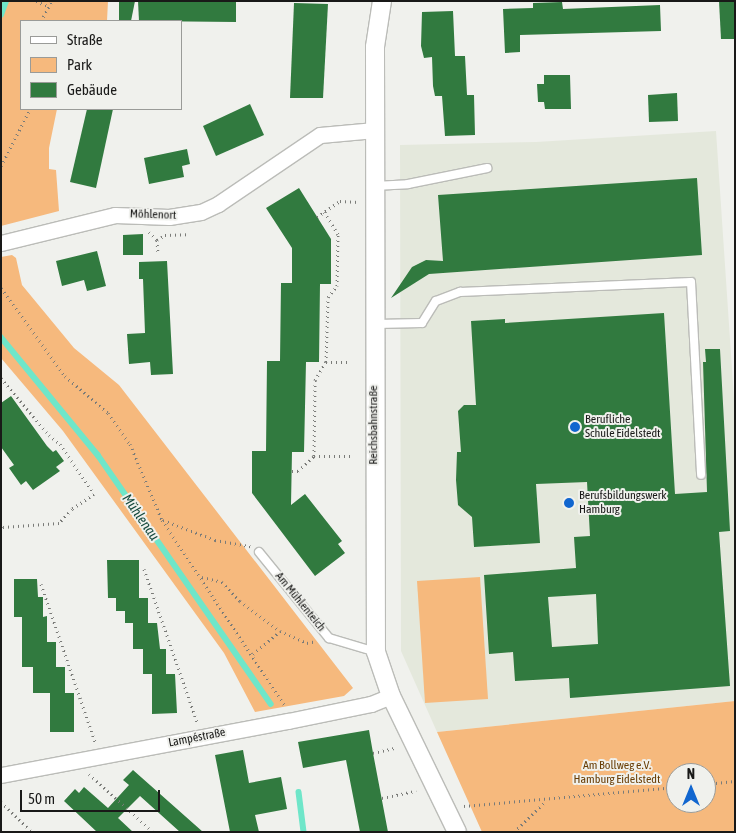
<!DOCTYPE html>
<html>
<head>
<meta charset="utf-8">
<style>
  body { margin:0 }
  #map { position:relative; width:736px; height:833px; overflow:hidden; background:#f0f1ed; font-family:"Asap Condensed",sans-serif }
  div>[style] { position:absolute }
  .built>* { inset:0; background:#e4e8dc }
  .green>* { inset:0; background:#f6b97d }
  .stream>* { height:5.5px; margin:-2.75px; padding:0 2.75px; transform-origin:2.75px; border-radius:2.75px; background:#6fe6c9 }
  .building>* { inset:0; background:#317a3f }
  .path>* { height:3px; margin-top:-1.5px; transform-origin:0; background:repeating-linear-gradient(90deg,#7a7b78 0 1px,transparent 0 5px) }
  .roads { filter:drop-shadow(1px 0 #bbbcb8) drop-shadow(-1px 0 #bbbcb8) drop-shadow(0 1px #bbbcb8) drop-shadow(0 -1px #bbbcb8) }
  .service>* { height:8px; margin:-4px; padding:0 4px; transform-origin:4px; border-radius:4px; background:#fff }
  .minor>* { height:15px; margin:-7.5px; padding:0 7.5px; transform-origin:7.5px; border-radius:7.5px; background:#fff }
  .tertiary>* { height:18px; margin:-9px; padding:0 9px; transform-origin:9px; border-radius:9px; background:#fff }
  .dots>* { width:14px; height:14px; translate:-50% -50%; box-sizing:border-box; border:2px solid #f0f1ed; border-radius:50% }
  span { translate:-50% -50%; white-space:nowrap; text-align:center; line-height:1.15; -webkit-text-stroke:4px #f0f1ed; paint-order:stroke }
  .street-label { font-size:12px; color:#191918 }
  .poi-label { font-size:12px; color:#191918 }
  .left { translate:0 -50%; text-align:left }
  .park-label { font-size:12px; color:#683d05 }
  .water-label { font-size:14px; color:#15493d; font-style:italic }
  .frame { position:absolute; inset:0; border:2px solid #191918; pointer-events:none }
  .legend { position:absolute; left:20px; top:20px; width:162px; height:90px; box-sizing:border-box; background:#f0f1ed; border:1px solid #9a9b98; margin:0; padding:6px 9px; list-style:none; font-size:15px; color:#191918 }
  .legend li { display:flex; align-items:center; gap:10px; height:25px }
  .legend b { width:25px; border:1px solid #9a9b98 }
  .north { position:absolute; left:666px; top:763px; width:50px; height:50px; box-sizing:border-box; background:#f0f1ed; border:1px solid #9a9b98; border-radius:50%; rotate:0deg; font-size:14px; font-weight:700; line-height:20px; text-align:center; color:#191918 }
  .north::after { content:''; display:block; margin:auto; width:18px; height:22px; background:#1166cf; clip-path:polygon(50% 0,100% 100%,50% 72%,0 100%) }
  .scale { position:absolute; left:20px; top:790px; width:140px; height:22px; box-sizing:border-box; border:2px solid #191918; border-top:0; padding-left:6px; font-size:15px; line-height:18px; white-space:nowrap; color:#191918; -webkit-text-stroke:4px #f0f1ed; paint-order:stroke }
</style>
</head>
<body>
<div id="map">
  <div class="built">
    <i style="clip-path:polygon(716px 131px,735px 414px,735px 701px,437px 732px,401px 651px,400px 145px,536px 142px)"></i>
  </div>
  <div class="green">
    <i style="clip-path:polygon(1px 1px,108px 1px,107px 21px,21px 21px,21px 109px,57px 109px,49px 148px,49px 169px,56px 170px,59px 211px,1px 226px)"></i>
    <i style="clip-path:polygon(12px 255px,16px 258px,22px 285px,74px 348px,119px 385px,353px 688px,344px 696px,255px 712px,224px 653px,63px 431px,1px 358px,1px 257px)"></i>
    <i style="clip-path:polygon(480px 577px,488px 699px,425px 703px,417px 581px)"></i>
    <i style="clip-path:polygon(evenodd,735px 701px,735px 832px,482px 832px,437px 732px,735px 701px,676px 773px,706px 773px,706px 803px,676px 803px,676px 773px)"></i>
  </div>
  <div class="stream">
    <i style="left:1px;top:15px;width:15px;rotate:-70deg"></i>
    <i style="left:1px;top:337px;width:153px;rotate:50.6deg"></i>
    <i style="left:98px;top:455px;width:303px;rotate:55.2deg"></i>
    <i style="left:299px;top:792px;width:40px;rotate:82.9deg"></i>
  </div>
  <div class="building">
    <i style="clip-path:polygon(119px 1px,135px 1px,131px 21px,119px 21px)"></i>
    <i style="clip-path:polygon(138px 1px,236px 1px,236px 22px,139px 21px)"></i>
    <i style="clip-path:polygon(719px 1px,735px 1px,735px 39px,721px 39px)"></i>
    <i style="clip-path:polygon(562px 2px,563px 9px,660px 5px,661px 31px,520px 35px,520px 52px,505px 53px,503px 9px,533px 8px,533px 3px)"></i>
    <i style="clip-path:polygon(294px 3px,328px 4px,323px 98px,290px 98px)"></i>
    <i style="clip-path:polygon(453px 11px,455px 56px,465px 56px,467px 95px,474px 95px,475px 135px,445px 136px,442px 96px,435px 96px,433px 86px,432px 57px,424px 58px,421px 46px,422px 12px)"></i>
    <i style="clip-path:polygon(544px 75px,570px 75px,571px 109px,545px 109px,544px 102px,538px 102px,537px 84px,544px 84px)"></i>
    <i style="clip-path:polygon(677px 93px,678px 121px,649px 122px,648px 95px)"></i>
    <i style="clip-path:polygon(250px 104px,264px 135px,216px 156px,203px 126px)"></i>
    <i style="clip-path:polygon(87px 109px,113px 109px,96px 188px,70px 182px)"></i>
    <i style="clip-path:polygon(187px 149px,190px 164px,182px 166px,184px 177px,149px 184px,144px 158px)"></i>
    <i style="clip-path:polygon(697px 178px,702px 255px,429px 274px,391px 298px,412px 267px,426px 260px,443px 261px,438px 195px)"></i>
    <i style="clip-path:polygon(299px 188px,331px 239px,331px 284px,320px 284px,319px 362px,306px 362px,304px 452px,292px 452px,291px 505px,305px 494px,342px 541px,338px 544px,345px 553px,315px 576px,252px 493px,252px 451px,266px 451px,267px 361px,280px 361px,281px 283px,292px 283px,292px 248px,266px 208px)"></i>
    <i style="clip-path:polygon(143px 234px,143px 255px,123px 255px,123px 235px)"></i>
    <i style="clip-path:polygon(97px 251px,106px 286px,87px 291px,84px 280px,62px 286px,56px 261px)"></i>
    <i style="clip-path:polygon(167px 261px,173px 374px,151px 375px,150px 362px,129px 364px,127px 334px,145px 333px,143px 279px,139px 279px,139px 262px)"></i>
    <i style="clip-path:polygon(evenodd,664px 313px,675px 494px,707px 492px,703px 362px,706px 362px,705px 349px,720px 349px,730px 531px,719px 532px,730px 686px,570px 698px,569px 678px,515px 681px,513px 652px,489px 654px,484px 575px,576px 568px,574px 537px,590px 536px,587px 482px,536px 484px,540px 543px,474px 547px,472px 517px,458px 505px,456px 480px,457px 452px,461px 452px,458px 411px,464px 405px,476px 405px,471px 321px,505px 319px,505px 323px,664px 313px,596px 594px,598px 644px,552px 647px,548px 597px,596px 594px)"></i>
    <i style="clip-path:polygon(11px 396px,47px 446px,53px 452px,56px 450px,64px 461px,56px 467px,60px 471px,33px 490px,26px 481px,21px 485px,9px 468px,14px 465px,1px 447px,1px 403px)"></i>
    <i style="clip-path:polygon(107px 560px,139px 560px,139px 598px,148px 598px,148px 623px,157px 623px,160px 649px,166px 649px,166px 674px,175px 674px,177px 713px,152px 714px,152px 674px,143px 674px,143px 649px,133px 649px,133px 623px,125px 623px,125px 611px,116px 611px,116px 598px,108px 598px)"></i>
    <i style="clip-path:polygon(14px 579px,37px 579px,38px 597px,43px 597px,43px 617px,47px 616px,47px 642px,56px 642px,56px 667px,65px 667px,65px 693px,74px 693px,74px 732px,50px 732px,50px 693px,33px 693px,33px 667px,22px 667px,22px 617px,14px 617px)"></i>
    <i style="clip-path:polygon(369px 730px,373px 753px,388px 832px,360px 832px,346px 760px,303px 768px,298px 742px)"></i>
    <i style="clip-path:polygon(243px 750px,249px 783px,281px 777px,287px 809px,255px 815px,259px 832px,230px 832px,215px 755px)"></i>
    <i style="clip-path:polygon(133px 770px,203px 832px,180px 832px,140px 796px,118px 818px,133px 832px,97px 832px,64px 801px,75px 789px,79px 793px,84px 787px,108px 808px,129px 785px,123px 780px)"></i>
  </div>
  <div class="path">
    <i style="left:36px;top:1px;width:13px;rotate:23deg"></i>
    <i style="left:41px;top:21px;width:23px;rotate:-61deg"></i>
    <i style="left:1px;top:166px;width:64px;rotate:-63deg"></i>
    <i style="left:317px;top:217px;width:28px;rotate:-35deg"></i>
    <i style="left:340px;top:201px;width:19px;rotate:3deg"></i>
    <i style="left:149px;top:232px;width:11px;rotate:45deg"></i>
    <i style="left:157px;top:240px;width:13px;rotate:86deg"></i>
    <i style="left:157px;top:240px;width:9px;rotate:-32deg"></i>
    <i style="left:165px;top:235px;width:23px;rotate:-2deg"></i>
    <i style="left:1px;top:288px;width:109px;rotate:54deg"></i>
    <i style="left:65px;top:376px;width:57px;rotate:40.7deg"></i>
    <i style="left:108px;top:413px;width:38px;rotate:55deg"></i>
    <i style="left:130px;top:444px;width:82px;rotate:67.2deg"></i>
    <i style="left:162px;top:520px;width:223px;rotate:56.5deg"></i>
    <i style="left:326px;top:362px;width:24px"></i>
    <i style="left:1px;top:378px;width:75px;rotate:49.9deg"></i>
    <i style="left:49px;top:435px;width:14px;rotate:39deg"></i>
    <i style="left:60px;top:444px;width:60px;rotate:55.8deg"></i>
    <i style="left:94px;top:494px;width:27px;rotate:146deg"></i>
    <i style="left:72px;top:509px;width:19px;rotate:133deg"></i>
    <i style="left:59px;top:523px;width:56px;rotate:175.9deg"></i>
    <i style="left:3px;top:527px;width:4px;rotate:124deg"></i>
    <i style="left:314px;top:456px;width:36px"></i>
    <i style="left:292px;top:471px;width:6px"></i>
    <i style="left:298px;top:471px;width:22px;rotate:-43deg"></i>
    <i style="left:314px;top:456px;width:76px;rotate:-89.2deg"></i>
    <i style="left:315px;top:380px;width:21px;rotate:-59deg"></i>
    <i style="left:326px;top:362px;width:65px;rotate:-88.2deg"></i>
    <i style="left:328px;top:297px;width:14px;rotate:-51deg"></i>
    <i style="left:337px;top:286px;width:52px;rotate:-88.9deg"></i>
    <i style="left:338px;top:234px;width:26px;rotate:-122deg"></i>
    <i style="left:163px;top:520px;width:56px;rotate:21deg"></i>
    <i style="left:215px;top:540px;width:36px;rotate:10deg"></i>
    <i style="left:144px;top:569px;width:162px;rotate:70.9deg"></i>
    <i style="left:202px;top:577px;width:21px;rotate:14deg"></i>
    <i style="left:222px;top:582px;width:26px;rotate:47deg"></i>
    <i style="left:240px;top:601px;width:50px;rotate:36.9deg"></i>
    <i style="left:280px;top:631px;width:30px;rotate:24deg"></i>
    <i style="left:307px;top:643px;width:10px;rotate:-11deg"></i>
    <i style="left:41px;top:584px;width:167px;rotate:71.1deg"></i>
    <i style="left:253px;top:654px;width:35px;rotate:-40deg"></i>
    <i style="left:373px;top:753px;width:23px;rotate:-13deg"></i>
    <i style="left:89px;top:774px;width:86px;rotate:42.2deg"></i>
    <i style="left:706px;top:784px;width:29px;rotate:-6deg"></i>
    <i style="left:382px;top:798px;width:35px;rotate:-12deg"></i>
    <i style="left:1px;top:802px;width:43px;rotate:44.1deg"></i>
    <i style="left:464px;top:806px;width:213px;rotate:-5.1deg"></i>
    <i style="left:514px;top:832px;width:45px;rotate:-44.1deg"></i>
  </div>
  <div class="roads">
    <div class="service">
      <i style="left:374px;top:186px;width:34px;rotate:-3deg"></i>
      <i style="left:408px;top:184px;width:81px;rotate:-11.4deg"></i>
      <i style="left:376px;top:324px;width:46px;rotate:-1.2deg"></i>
      <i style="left:422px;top:323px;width:26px;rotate:-58deg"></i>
      <i style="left:436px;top:301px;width:26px;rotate:-21deg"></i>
      <i style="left:460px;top:292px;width:231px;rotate:-2.5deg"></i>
      <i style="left:691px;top:282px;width:193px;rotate:87deg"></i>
      <i style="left:259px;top:552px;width:111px;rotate:50.9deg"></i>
      <i style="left:329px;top:638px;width:49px;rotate:16.6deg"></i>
    </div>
    <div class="minor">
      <i style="left:1px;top:243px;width:117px;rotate:-13.8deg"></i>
      <i style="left:115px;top:215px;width:54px;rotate:2.1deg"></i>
      <i style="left:169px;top:217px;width:32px;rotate:-9deg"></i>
      <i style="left:201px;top:212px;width:19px;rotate:-25deg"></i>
      <i style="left:218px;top:204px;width:123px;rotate:-34.1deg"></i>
      <i style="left:320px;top:135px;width:55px;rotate:-5.2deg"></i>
      <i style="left:1px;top:775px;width:292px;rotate:-10.7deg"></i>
      <i style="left:288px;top:721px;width:85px;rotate:-11.6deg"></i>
      <i style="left:371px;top:704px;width:22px;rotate:-22deg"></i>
    </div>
    <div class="tertiary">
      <i style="left:382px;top:1px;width:47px;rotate:98.7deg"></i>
      <i style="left:375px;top:47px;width:605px;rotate:89.91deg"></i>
      <i style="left:376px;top:652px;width:46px;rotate:71.2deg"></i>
      <i style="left:391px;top:696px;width:151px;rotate:64.1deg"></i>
    </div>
  </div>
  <div class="dots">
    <i style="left:575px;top:427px;background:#1166cf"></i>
    <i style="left:569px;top:503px;background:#1166cf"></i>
  </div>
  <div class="street-label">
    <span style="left:153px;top:215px;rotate:2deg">Möhlenort</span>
    <span style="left:374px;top:425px;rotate:-90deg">Reichsbahnstraße</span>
    <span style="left:300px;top:602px;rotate:51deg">Am Mühlenteich</span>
    <span style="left:197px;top:738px;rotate:-11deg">Lampéstraße</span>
  </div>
  <div class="poi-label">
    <span class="left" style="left:585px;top:427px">Berufliche<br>Schule Eidelstedt</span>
    <span class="left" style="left:579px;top:503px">Berufsbildungswerk<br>Hamburg</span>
  </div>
  <div class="park-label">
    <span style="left:617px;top:773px">Am Bollweg e.V.<br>Hamburg Eidelstedt</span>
  </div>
  <div class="water-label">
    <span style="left:141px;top:517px;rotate:55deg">Mühlenau</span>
  </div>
  <div class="frame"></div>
  <ul class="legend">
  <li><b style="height:6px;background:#fff"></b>Straße</li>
  <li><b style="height:14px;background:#f6b97d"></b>Park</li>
  <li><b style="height:14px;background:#317a3f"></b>Gebäude</li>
  </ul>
  <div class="north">N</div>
  <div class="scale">50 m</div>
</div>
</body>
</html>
